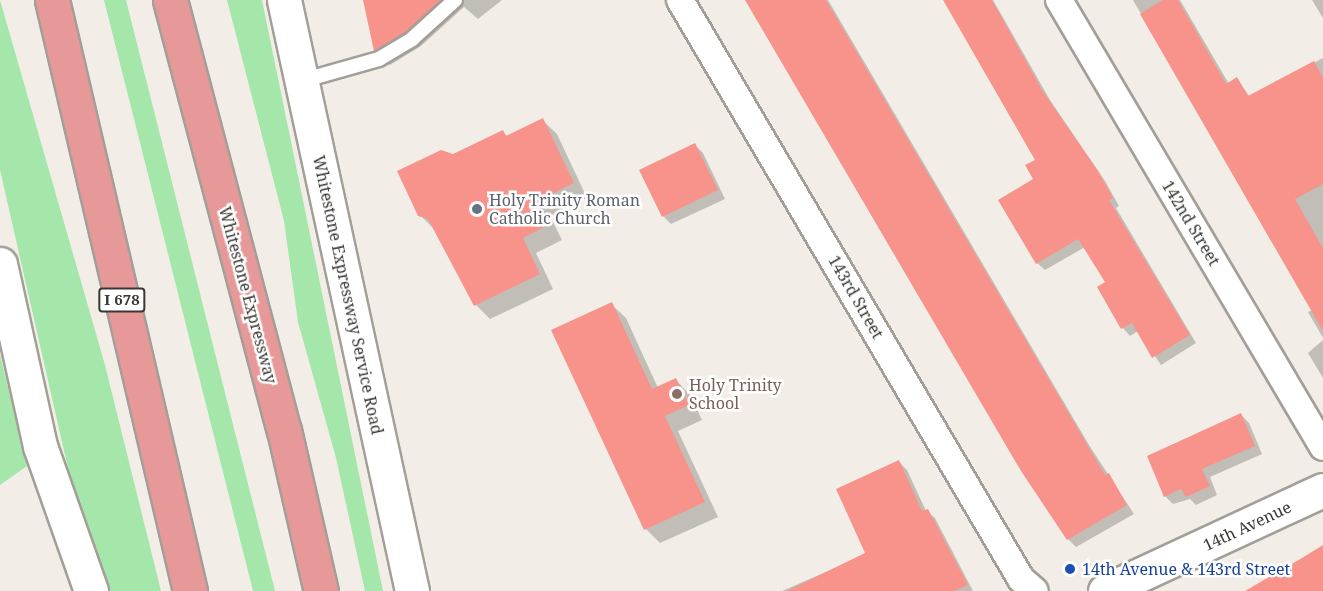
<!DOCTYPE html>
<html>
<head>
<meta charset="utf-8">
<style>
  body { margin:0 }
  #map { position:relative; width:1323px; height:591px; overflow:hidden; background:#f2eee7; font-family:"Noto Serif",serif }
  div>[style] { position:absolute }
  .green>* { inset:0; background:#a5e6ab }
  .shadow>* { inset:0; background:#0003 }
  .building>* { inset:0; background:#f7938a }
  .roads { filter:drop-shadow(2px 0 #a39f98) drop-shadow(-2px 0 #a39f98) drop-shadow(0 2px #a39f98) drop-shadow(0 -2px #a39f98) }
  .lane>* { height:14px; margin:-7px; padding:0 7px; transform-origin:7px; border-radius:7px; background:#fff }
  .street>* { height:26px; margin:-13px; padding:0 13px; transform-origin:13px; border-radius:13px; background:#fff }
  .secondary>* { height:33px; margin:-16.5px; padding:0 16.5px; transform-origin:16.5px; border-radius:16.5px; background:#fff }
  .highway>* { height:33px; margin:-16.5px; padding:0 16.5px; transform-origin:16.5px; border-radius:16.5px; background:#e79999 }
  .dots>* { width:16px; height:16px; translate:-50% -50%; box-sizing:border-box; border:3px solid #fff; border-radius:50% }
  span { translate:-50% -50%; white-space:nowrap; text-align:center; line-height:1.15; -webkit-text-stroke:5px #fff; paint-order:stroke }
  .shield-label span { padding:2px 4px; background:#fff; border:2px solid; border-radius:4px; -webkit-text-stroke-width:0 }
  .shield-label { font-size:15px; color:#393734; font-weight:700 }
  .worship-label { font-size:16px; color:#5b616d }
  .left { translate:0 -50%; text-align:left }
  .street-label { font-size:16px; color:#393734 }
  .education-label { font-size:16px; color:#785e54 }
  .transit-label { font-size:16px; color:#164399 }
</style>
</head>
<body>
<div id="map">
  <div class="green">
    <i style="clip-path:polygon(0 0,105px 365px,161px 591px,96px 591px,0 170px)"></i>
    <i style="clip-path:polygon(104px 0,126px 0,275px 591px,253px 591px)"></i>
    <i style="clip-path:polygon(227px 0,262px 0,383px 591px,365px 591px,336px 458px,298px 322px,284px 221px)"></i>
    <i style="clip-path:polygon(0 354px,27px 466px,0 485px)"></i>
  </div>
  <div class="shadow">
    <i style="clip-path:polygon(365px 0,502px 0,478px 19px,464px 7px,421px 46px,390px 65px,375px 50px)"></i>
    <i style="clip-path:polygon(746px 0,828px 0,1089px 445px,1134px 514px,1076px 547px,1068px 539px)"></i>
    <i style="clip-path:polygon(945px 0,993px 0,1050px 100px,1105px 181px,1119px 206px,1116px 208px,1196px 343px,1161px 365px,1138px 331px,1130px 336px,1123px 328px,1107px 282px,1085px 247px,1045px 270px,1037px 263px,1037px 160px)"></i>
    <i style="clip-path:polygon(1133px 0,1180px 0,1229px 84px,1237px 79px,1250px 97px,1323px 58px,1323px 338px,1308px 312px,1312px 310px)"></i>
    <i style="clip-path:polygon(1312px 0,1323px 0,1323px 18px)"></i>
    <i style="clip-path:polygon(542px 120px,557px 134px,587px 198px,550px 216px,562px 240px,536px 253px,553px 289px,490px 319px,476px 305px,435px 230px,420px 215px,453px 156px,503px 132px,508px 137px)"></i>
    <i style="clip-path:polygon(695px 145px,703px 153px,725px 199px,671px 224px,663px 216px)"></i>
    <i style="clip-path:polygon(611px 304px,626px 318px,658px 388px,676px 380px,690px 395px,702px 420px,678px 431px,718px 517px,660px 543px,646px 529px)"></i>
    <i style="clip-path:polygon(1323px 340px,1323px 378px,1308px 353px)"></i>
    <i style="clip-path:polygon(1241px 415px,1249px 423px,1262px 454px,1210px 477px,1217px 495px,1196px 505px,1190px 499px,1173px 504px,1165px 496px)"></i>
    <i style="clip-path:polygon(899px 462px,907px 470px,926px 511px,935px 518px,973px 591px,782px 591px,867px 554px)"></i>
  </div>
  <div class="building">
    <i style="clip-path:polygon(363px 0,442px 0,407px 32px,374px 51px)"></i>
    <i style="clip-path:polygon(745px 0,826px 0,1105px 475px,1109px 473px,1127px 505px,1067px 540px,1021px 471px)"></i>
    <i style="clip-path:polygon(943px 0,992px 0,1042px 90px,1098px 171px,1113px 198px,1109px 200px,1190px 335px,1152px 358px,1132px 323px,1121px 329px,1097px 287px,1105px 282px,1078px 239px,1036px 264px,998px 200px,1033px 179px,1025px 165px,1035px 160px)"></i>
    <i style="clip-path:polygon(1163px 0,1178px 0,1226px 84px,1237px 77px,1248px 96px,1314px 61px,1323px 78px,1323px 184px,1295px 199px,1323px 248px,1323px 331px,1140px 14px)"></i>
    <i style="clip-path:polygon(543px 118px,574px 183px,536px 202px,548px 225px,523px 238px,540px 274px,474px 306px,428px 219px,418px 216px,397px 171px,441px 150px,453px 154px,503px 130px,506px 136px)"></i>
    <i style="clip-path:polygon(695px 143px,718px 190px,662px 217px,639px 170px)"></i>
    <i style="clip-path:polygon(612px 302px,652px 389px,676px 378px,689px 405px,665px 416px,705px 502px,644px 530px,551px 330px)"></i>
    <i style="clip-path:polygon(1241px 413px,1255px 446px,1202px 469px,1210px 486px,1186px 497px,1181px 489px,1164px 497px,1147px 456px)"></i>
    <i style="clip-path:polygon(899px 460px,922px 511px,928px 509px,968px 585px,954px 591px,787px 591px,865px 553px,836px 489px)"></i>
    <i style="clip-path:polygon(1323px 545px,1323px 591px,1245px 591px,1302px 558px)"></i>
  </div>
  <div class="roads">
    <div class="lane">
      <i style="left:301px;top:81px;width:81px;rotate:-15.8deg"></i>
      <i style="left:379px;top:59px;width:39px;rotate:-31deg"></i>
      <i style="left:412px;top:39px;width:58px;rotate:-42.2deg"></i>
    </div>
    <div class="street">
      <i style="left:680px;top:0;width:672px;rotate:59.5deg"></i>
      <i style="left:1021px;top:579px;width:18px;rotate:41deg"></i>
      <i style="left:1059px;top:0;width:519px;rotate:59.43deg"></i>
    </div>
    <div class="secondary">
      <i style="left:284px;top:0;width:605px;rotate:77.78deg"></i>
      <i style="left:0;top:264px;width:186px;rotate:77.6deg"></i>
      <i style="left:40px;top:446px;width:154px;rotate:70.6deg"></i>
      <i style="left:1105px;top:591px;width:240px;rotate:-24.9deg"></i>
    </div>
    <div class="highway">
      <i style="left:52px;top:0;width:607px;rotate:76.86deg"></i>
      <i style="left:170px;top:0;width:445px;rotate:75.2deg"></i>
      <i style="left:284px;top:430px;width:165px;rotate:77.1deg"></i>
    </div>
  </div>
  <div class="dots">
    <i style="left:477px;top:209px;background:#6b7280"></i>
    <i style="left:677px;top:394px;background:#8d6e63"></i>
    <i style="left:1070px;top:569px;background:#1a4fb4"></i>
  </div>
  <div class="shield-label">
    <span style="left:122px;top:300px">I 678</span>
  </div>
  <div class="worship-label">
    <span class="left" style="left:489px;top:209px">Holy Trinity Roman<br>Catholic Church</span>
  </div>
  <div class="street-label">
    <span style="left:1191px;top:223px;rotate:59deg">142nd Street</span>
    <span style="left:248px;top:295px;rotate:75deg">Whitestone Expressway</span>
    <span style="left:348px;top:295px;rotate:78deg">Whitestone Expressway Service Road</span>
    <span style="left:856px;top:297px;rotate:60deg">143rd Street</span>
    <span style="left:1247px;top:526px;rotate:-25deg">14th Avenue</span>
  </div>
  <div class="education-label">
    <span class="left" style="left:689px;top:394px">Holy Trinity<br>School</span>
  </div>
  <div class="transit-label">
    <span class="left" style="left:1082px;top:569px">14th Avenue &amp; 143rd Street</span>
  </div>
</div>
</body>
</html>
